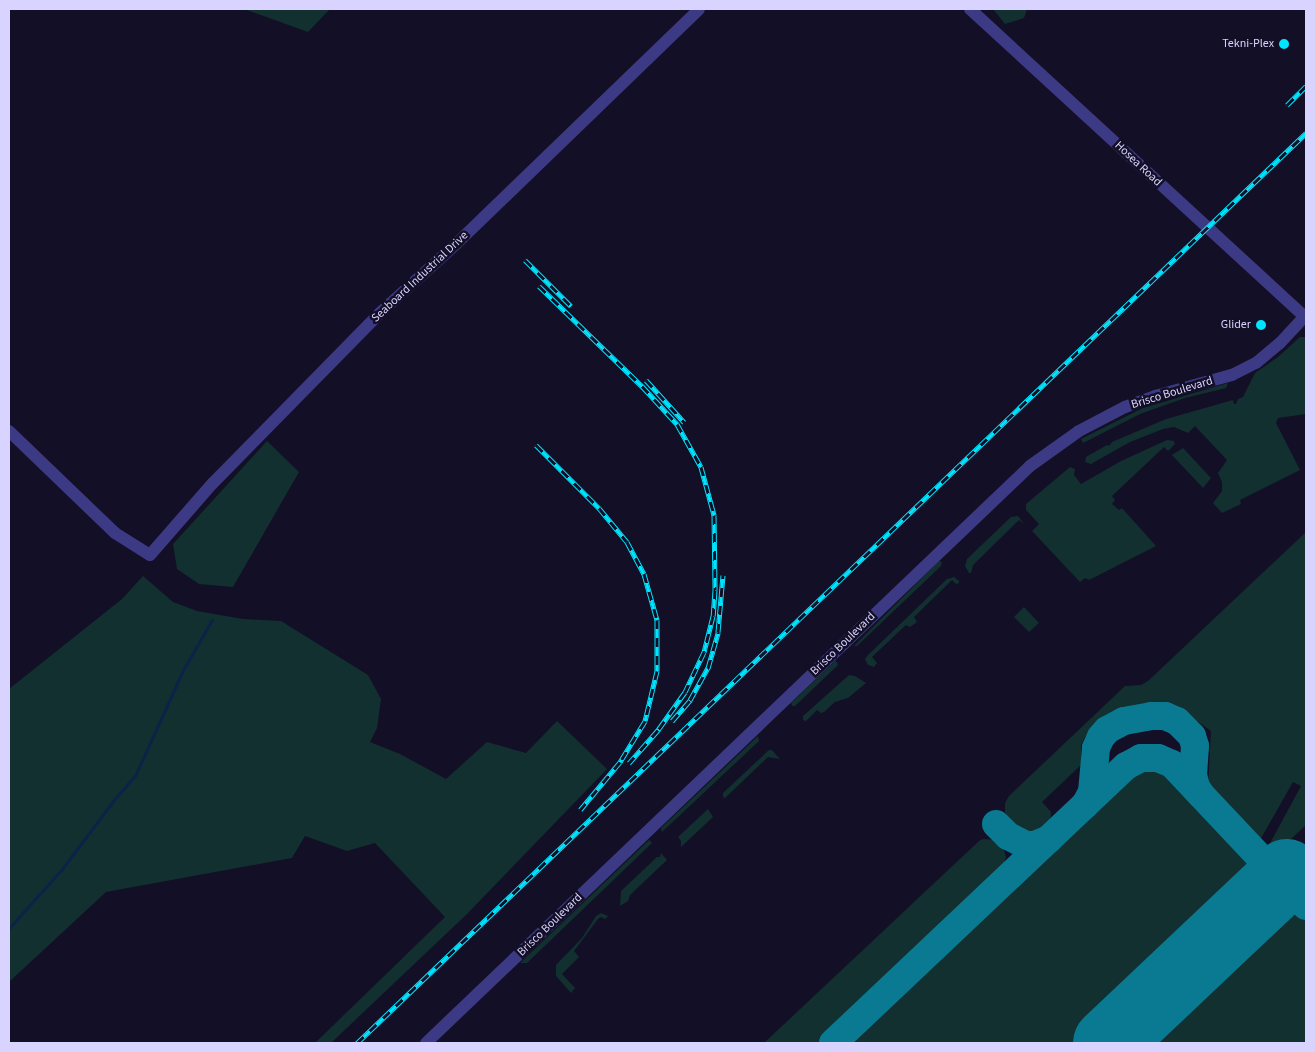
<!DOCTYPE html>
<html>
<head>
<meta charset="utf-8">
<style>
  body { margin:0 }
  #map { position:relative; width:1315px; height:1052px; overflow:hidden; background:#130f26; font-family:"Source Sans 3",sans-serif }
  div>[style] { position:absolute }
  .green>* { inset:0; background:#12302f }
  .stream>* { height:3px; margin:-1.5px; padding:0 1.5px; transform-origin:1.5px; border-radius:1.5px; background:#0c2248 }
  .taxiway>* { height:28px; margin:-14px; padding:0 14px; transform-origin:14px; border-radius:14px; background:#0a7a92 }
  .runway>* { height:70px; margin:-35px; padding:0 35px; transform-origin:35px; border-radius:35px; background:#0a7a92 }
  .minor>* { height:12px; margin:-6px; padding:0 6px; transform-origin:6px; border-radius:6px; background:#3d3a85 }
  .rail>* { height:5px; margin-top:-2.5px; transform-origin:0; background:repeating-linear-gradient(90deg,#130f26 0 9px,#00e5ff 0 18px); box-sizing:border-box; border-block:1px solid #00e5ff }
  .dots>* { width:14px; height:14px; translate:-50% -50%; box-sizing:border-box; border:2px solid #130f26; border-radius:50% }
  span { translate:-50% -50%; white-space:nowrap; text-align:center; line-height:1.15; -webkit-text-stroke:5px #130f26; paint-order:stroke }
  .poi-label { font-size:12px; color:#d9d4ff }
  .right { translate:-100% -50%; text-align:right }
  .street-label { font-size:12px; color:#d9d4ff }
  .frame { position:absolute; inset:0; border:10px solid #d9d4ff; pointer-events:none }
</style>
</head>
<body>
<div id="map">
  <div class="green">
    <i style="clip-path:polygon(244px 9px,330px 9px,308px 32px)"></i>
    <i style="clip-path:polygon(993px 9px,1027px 9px,1024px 18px,1005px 24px)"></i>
    <i style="clip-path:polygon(1300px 337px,1306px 337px,1306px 414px,1278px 418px,1276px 423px,1300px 470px,1240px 500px,1241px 504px,1222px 513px,1213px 503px,1222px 491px,1222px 482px,1218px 473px,1227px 460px,1195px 426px,1188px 433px,1174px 427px,1163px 429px,1130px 442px,1091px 464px,1085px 462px,1086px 457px,1107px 445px,1109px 446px,1112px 442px,1166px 419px,1233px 400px,1234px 404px,1236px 404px,1238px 399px,1243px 397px,1255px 373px,1278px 357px)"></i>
    <i style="clip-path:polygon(1228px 383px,1226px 388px,1185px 398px,1140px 414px,1083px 443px,1081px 439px,1143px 408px)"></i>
    <i style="clip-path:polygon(1167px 440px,1174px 441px,1175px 444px,1168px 451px,1164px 447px,1112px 496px,1115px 500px,1112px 504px,1119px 510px,1122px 508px,1156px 546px,1089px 580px,1085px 578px,1080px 582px,1032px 531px,1039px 524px,1026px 510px,1026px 504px,1070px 467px,1075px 469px,1074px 475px,1081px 484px,1121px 461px)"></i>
    <i style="clip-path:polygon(267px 441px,299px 472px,233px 587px,199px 584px,177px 569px,173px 544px)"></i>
    <i style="clip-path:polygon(1183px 448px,1211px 478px,1203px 488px,1172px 455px)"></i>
    <i style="clip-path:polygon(1018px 516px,1024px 524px,1019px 520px,973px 565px,971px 573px,969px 573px,965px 566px,967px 559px,1011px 517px)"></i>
    <i style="clip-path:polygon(1306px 532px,1306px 825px,1273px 856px,1269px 851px,1268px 847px,1301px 786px,1293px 782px,1259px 842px,1208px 787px,1211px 731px,1184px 712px,1152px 706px,1119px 713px,1107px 719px,1085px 737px,1081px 745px,1081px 765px,1042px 802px,1051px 812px,1050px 827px,1042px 834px,1033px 837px,1024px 836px,1014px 831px,1005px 812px,1005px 803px,1009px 796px,1125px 686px,1141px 685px,1148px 681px)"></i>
    <i style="clip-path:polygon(939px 561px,942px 562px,941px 566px,857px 646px,854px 646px)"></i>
    <i style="clip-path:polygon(143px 576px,173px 602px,197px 611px,243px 619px,281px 621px,368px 675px,381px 699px,377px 728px,370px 742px,400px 754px,446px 779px,487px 742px,526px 753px,557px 721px,607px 769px,467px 914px,331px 1043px,315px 1043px,445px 917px,375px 843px,347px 851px,305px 836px,292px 858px,106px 892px,9px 982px,9px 689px,122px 599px)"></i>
    <i style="clip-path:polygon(954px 577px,959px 581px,959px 583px,956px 584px,952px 580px,914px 617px,917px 622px,910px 627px,906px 625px,872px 657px,877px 663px,874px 667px,868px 665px,865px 659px,868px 655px,947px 579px)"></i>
    <i style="clip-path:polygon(1024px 607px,1039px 623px,1029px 632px,1014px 617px)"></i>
    <i style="clip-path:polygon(835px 661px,837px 662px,838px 665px,795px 706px,792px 706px,791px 703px)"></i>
    <i style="clip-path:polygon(849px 675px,855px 676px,866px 683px,848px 698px,835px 702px,824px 712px,821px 713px,817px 710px,806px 721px,803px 720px,803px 716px)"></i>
    <i style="clip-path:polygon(758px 736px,759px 741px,662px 832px,661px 828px)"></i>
    <i style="clip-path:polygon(769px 750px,772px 750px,780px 759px,768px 757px,725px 798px,723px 797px,723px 793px)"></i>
    <i style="clip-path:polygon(1150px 766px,1158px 767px,1169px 774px,1245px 853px,1250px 864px,1249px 875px,1248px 880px,1075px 1043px,848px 1043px,1136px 771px)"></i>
    <i style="clip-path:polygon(708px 809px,713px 817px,681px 847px,681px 841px,678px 837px)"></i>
    <i style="clip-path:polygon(983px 839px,997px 840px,1003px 847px,1006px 857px,1002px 871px,819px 1043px,764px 1043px,979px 841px)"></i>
    <i style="clip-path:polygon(649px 840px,652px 843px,527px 963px,520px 963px)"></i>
    <i style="clip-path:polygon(661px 853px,667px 860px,630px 895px,628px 901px,620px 906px,621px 891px,657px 857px,660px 857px)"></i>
    <i style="clip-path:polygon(601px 913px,608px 916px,605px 919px,601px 917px,598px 919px,574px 951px,579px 957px,562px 974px,575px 988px,571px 993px,556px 976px,556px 965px,582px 938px,596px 916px)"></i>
    <i style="clip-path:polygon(1295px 914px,1306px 919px,1306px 1043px,1143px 1043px,1275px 919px)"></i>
  </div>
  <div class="stream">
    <i style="left:9px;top:928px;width:79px;rotate:-48.1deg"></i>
    <i style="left:62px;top:869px;width:85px;rotate:-53.1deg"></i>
    <i style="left:113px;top:801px;width:33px;rotate:-49deg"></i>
    <i style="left:135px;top:776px;width:116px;rotate:-65.6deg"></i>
    <i style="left:183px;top:670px;width:58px;rotate:-59.9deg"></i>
  </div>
  <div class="taxiway">
    <i style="left:1085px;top:805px;width:15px;rotate:-62deg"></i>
    <i style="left:1092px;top:792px;width:44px;rotate:-84.8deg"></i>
    <i style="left:1096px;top:748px;width:12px;rotate:-66deg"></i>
    <i style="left:1101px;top:737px;width:9px;rotate:-49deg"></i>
    <i style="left:1107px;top:730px;width:19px;rotate:-28deg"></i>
    <i style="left:1124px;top:721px;width:27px;rotate:-10deg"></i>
    <i style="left:1151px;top:716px;width:14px"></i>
    <i style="left:1165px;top:716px;width:13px;rotate:23deg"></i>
    <i style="left:1177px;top:721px;width:21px;rotate:45deg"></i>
    <i style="left:1192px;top:736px;width:10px;rotate:73deg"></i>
    <i style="left:1195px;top:746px;width:29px;rotate:94deg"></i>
    <i style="left:1193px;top:775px;width:12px;rotate:76deg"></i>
    <i style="left:1196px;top:787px;width:9px;rotate:58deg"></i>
    <i style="left:996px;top:824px;width:17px;rotate:45deg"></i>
    <i style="left:1008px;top:836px;width:20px;rotate:27deg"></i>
    <i style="left:1026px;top:845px;width:9px"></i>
    <i style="left:1035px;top:845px;width:15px;rotate:-23deg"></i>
    <i style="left:833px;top:1043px;width:403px;rotate:-43.4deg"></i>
    <i style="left:1126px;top:766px;width:17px;rotate:-28deg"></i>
    <i style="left:1141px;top:758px;width:17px"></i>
    <i style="left:1158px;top:758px;width:15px;rotate:23deg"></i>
    <i style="left:1172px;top:764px;width:195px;rotate:46.7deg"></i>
  </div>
  <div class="runway">
    <i style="left:1108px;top:1043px;width:246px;rotate:-43.4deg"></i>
  </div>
  <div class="minor">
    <i style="left:970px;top:9px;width:456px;rotate:42.6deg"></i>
    <i style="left:9px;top:431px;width:147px;rotate:43.9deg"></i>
    <i style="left:115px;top:533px;width:41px;rotate:32.2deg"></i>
    <i style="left:150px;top:555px;width:94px;rotate:-48.9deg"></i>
    <i style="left:212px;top:484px;width:240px;rotate:-45.5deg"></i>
    <i style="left:380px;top:313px;width:101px;rotate:-42.2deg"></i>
    <i style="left:455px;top:245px;width:339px;rotate:-44deg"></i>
    <i style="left:426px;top:1043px;width:835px;rotate:-43.69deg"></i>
    <i style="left:1030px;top:466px;width:60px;rotate:-35.5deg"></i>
    <i style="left:1079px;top:431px;width:52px;rotate:-27.6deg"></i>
    <i style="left:1125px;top:407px;width:32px;rotate:-20deg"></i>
    <i style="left:1155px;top:396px;width:80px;rotate:-15.3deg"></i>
    <i style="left:1232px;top:375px;width:27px;rotate:-27deg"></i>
    <i style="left:1256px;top:363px;width:31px;rotate:-40deg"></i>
    <i style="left:1280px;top:343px;width:35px;rotate:-47deg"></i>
  </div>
  <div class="rail">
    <i style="left:1287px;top:105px;width:27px;rotate:-45deg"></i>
    <i style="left:525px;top:260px;width:65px;rotate:45deg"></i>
    <i style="left:539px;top:286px;width:144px;rotate:44.2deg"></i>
    <i style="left:642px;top:386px;width:52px;rotate:47.4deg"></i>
    <i style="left:677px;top:424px;width:49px;rotate:60.8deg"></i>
    <i style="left:701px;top:467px;width:50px;rotate:74.8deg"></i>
    <i style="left:714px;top:515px;width:75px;rotate:89.2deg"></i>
    <i style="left:715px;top:590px;width:26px;rotate:94deg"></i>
    <i style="left:713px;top:616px;width:37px;rotate:104deg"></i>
    <i style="left:704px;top:652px;width:44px;rotate:115.4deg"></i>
    <i style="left:685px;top:692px;width:47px;rotate:125.4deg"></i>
    <i style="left:658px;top:730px;width:44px;rotate:131.3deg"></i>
    <i style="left:646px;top:380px;width:57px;rotate:47.9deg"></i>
    <i style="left:536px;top:445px;width:89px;rotate:45deg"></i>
    <i style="left:599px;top:508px;width:44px;rotate:50.5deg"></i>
    <i style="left:627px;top:542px;width:36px;rotate:62deg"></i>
    <i style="left:644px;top:574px;width:48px;rotate:74.2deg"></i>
    <i style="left:657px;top:620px;width:51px;rotate:90deg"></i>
    <i style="left:657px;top:671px;width:51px;rotate:103.5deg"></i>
    <i style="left:645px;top:721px;width:48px;rotate:121.4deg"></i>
    <i style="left:620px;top:762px;width:62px;rotate:129.8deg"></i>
    <i style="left:672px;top:721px;width:28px;rotate:-49deg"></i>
    <i style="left:690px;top:700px;width:37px;rotate:-61deg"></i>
    <i style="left:708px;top:668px;width:37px;rotate:-74deg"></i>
    <i style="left:718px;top:632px;width:57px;rotate:-85deg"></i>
    <i style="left:357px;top:1043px;width:1315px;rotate:-43.8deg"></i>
  </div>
  <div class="dots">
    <i style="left:1284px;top:44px;background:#00e5ff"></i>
    <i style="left:1261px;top:325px;background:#00e5ff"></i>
  </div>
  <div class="poi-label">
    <span class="right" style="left:1274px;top:44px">Tekni-Plex</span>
    <span class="right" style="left:1251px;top:325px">Glider</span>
  </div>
  <div class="street-label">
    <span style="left:1138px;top:164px;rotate:43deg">Hosea Road</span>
    <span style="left:420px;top:277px;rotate:-43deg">Seaboard Industrial Drive</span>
    <span style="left:1172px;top:393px;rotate:-17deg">Brisco Boulevard</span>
    <span style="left:843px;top:644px;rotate:-44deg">Brisco Boulevard</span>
    <span style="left:550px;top:925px;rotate:-44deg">Brisco Boulevard</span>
  </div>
  <div class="frame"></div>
</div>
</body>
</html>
